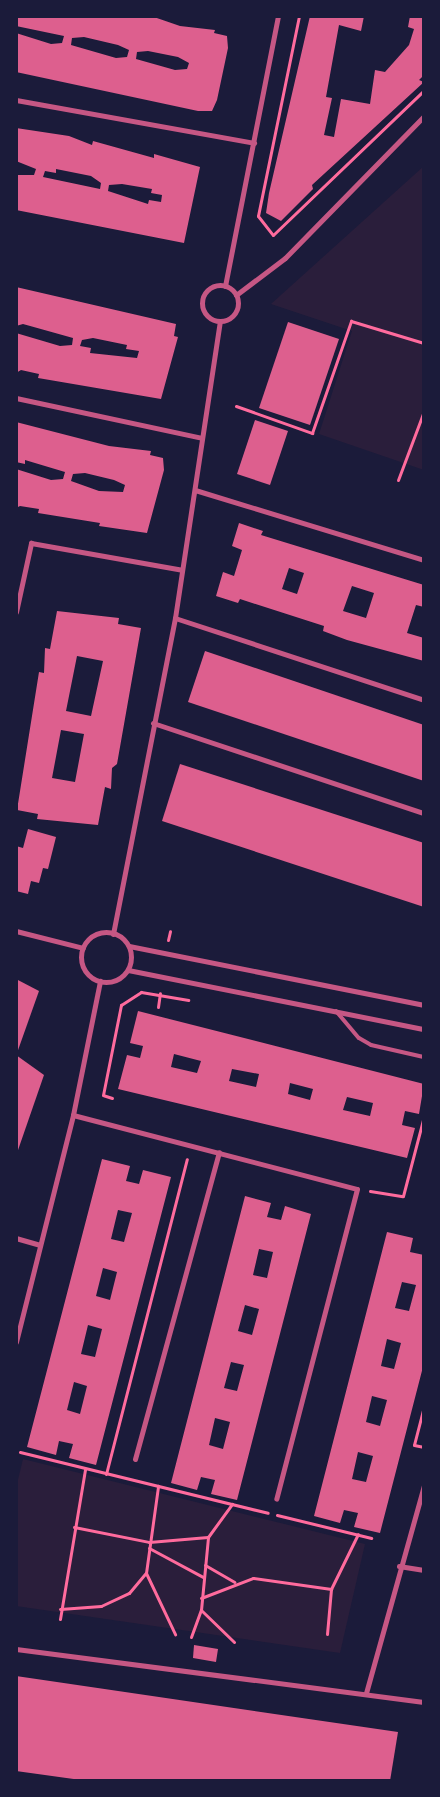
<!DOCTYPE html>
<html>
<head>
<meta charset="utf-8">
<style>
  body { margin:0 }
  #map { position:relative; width:440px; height:1797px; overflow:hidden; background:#1b1b3a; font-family:Arial,sans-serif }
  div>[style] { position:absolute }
  .green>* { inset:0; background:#2a1e3b }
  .building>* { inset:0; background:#dd5f8e }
  .path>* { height:3px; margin:-1.5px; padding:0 1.5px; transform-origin:1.5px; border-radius:1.5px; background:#ff6b9d }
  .service>* { height:4px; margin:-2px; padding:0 2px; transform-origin:2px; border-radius:2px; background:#c65784 }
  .pedestrian>* { height:4.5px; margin:-2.25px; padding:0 2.25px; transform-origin:2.25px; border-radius:2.25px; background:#c65784 }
  .minor>* { height:5px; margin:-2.5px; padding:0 2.5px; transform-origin:2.5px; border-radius:2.5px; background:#c65784 }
  .minor>.ring { margin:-2.5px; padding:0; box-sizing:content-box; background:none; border:5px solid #c65784; border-radius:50% }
  span { translate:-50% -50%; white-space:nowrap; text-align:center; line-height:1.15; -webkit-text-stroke:5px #1b1b3a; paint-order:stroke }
  .frame { position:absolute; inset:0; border:18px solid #1b1b3a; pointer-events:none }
</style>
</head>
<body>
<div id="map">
  <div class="green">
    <i style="clip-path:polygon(424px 166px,424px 470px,319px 434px,352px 331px,271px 304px)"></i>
    <i style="clip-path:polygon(23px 1459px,365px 1544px,340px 1653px,16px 1606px,16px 1488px)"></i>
  </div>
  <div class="building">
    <i style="clip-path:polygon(evenodd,16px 16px,151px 16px,180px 26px,215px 30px,214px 33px,227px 36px,228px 48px,217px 100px,212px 111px,198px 111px,16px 72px,16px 33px,51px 44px,62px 43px,64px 36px,16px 26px,16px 16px,84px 37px,118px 45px,129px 50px,127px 57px,116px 58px,71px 45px,72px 38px,84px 37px,16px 16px,148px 51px,178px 57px,189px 63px,187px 69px,175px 70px,136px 59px,137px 52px,148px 51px)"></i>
    <i style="clip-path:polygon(310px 16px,364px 16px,361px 31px,339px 25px,326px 97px,332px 98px,324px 135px,334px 137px,341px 99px,370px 104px,375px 70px,385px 72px,409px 45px,414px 29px,408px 27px,410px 16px,424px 16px,424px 75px,419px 80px,424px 82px,312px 185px,313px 189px,281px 221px,266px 213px,269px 193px)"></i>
    <i style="clip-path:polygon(evenodd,16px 128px,69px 136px,92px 145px,93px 141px,154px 158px,154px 154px,200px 167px,184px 243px,16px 210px,16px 175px,34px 175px,36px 169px,16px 161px,16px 128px,56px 169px,91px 176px,101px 183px,100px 189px,43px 177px,45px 171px,56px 173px,56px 169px,16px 128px,122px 184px,152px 189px,151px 193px,162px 195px,161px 202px,149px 200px,148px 204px,108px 191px,109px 185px,122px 184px)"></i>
    <i style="clip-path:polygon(evenodd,16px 287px,176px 324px,174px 336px,178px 337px,161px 399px,38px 378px,39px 374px,21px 370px,16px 373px,16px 333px,60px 346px,72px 345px,73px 338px,23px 324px,16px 326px,16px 287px,93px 338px,127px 345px,126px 349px,139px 351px,137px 358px,90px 353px,91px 348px,80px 346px,82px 340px,93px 338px)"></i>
    <i style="clip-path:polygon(288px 322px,339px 339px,310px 425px,259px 408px)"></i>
    <i style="clip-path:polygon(255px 420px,288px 431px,270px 485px,237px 474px)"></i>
    <i style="clip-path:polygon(evenodd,16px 422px,109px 446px,151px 451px,150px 455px,163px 458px,164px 470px,147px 533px,99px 526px,100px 523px,38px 513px,39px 509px,20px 506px,16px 508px,16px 469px,51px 480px,63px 479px,65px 472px,25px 460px,25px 464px,16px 462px,16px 422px,85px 473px,114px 480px,125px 485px,123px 492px,99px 491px,71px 481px,73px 474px,85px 473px)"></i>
    <i style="clip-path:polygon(evenodd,239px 523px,263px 531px,261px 535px,424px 585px,424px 607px,416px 605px,407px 633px,424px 638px,424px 661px,347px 640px,323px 631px,324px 626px,240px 599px,238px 603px,216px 596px,223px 572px,234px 576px,242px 550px,232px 546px,239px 523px,289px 568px,304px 573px,297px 594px,282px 589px,289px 568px,239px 523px,352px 586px,374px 593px,366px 618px,343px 611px,352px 586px)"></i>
    <i style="clip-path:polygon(evenodd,57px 611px,119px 618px,118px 624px,141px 628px,117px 764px,112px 768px,111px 789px,105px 787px,98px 825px,37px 819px,38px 814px,17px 810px,39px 672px,44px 673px,45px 648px,50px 649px,57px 611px,77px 656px,103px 661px,91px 716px,66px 711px,77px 656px,57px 611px,61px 730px,84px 734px,75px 782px,52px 778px,61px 730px)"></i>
    <i style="clip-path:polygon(205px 651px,424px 725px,424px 781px,188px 702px)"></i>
    <i style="clip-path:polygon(180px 764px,424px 843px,424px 907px,162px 821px)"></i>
    <i style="clip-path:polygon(28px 829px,56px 837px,48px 869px,43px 868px,39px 883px,31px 881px,28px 894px,16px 891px,16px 846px,23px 848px)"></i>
    <i style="clip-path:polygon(16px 979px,39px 991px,17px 1053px,16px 1053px)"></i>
    <i style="clip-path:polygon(evenodd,138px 1011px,424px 1084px,419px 1114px,405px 1111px,402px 1125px,415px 1128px,407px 1158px,118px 1089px,127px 1055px,140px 1058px,143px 1046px,130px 1043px,138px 1011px,174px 1054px,201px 1061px,197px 1073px,171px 1067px,174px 1054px,138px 1011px,232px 1069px,259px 1074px,256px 1087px,229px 1081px,232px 1069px,138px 1011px,290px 1083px,313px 1089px,310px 1100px,288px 1094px,290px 1083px,138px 1011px,347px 1097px,373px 1103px,370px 1116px,343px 1110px,347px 1097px)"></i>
    <i style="clip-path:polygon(16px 1055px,44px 1075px,17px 1153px,16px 1153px)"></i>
    <i style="clip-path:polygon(evenodd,102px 1159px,130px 1166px,126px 1181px,139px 1184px,143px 1170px,171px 1177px,96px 1465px,69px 1458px,73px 1444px,59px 1441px,56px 1455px,27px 1447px,102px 1159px,118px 1210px,132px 1213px,124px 1242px,111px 1239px,118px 1210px,102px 1159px,103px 1268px,117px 1272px,110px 1300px,96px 1296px,103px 1268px,102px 1159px,88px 1325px,102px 1329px,95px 1357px,81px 1354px,88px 1325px,102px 1159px,74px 1382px,87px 1386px,80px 1414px,67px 1410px,74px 1382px)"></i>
    <i style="clip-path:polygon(evenodd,245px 1196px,271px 1203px,267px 1217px,281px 1220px,285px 1206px,311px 1214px,237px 1500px,211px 1494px,215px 1480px,201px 1477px,197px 1490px,171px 1483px,245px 1196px,259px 1249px,273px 1252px,267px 1278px,253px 1275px,259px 1249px,245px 1196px,245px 1305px,259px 1309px,252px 1335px,238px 1331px,245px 1305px,245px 1196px,231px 1362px,244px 1365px,237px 1391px,224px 1388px,231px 1362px,245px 1196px,215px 1418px,230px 1422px,223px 1449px,209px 1445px,215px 1418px)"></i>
    <i style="clip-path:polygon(evenodd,387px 1232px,413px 1238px,410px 1252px,424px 1255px,424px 1363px,380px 1533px,354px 1527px,358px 1513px,344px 1510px,340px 1523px,314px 1516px,387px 1232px,402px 1282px,416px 1285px,409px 1311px,395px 1308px,402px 1282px,387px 1232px,387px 1339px,401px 1343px,394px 1369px,381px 1366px,387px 1339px,387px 1232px,372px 1396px,387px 1400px,380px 1426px,366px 1422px,372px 1396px,387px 1232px,358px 1452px,373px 1456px,366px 1482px,352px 1479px,358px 1452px)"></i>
    <i style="clip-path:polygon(194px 1645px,218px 1649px,216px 1662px,193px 1658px)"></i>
    <i style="clip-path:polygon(16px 1676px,398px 1732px,390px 1781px,88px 1781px,16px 1771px)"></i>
  </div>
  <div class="path">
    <i style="left:299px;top:16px;width:204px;rotate:101.6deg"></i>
    <i style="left:258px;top:216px;width:24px;rotate:52deg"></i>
    <i style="left:273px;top:235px;width:209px;rotate:-43.8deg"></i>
    <i style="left:236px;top:406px;width:81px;rotate:19.6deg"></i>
    <i style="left:312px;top:433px;width:119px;rotate:-70.8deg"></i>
    <i style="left:351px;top:321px;width:76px;rotate:16.8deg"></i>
    <i style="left:398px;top:480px;width:74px;rotate:-69.4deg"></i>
    <i style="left:168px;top:940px;width:9px;rotate:-77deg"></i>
    <i style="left:158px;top:1007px;width:14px;rotate:-82deg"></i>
    <i style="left:112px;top:1098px;width:9px;rotate:-162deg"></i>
    <i style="left:103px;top:1095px;width:92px;rotate:-78.7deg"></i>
    <i style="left:121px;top:1005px;width:24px;rotate:-33deg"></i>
    <i style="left:141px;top:992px;width:48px;rotate:9.7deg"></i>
    <i style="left:370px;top:1191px;width:33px;rotate:9deg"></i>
    <i style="left:403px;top:1196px;width:83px;rotate:-75.3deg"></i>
    <i style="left:424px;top:1406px;width:40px;rotate:104.4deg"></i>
    <i style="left:414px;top:1445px;width:10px;rotate:11deg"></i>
    <i style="left:20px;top:1452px;width:255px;rotate:13.8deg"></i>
    <i style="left:106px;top:1474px;width:325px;rotate:-75.6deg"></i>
    <i style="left:277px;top:1515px;width:97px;rotate:13.7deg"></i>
    <i style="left:74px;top:1527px;width:76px;rotate:11.3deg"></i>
    <i style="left:149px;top:1542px;width:59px;rotate:-4.8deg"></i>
    <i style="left:149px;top:1548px;width:61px;rotate:28.2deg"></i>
    <i style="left:205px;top:1565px;width:34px;rotate:30deg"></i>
    <i style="left:146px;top:1573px;width:68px;rotate:64.6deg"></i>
    <i style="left:201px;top:1598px;width:56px;rotate:-21deg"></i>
    <i style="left:253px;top:1578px;width:79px;rotate:8deg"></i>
    <i style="left:60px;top:1609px;width:41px;rotate:-4.2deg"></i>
    <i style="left:101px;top:1606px;width:31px;rotate:-25deg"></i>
    <i style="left:129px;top:1593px;width:26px;rotate:-50deg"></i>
    <i style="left:146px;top:1573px;width:88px;rotate:-82.1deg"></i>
    <i style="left:201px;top:1610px;width:46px;rotate:44.1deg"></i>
    <i style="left:60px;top:1619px;width:152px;rotate:-80.5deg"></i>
    <i style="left:327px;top:1634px;width:45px;rotate:-84.9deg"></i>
    <i style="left:331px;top:1589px;width:61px;rotate:-63.9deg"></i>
    <i style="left:191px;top:1637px;width:29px;rotate:-70deg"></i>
    <i style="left:201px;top:1610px;width:73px;rotate:-84.5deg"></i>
    <i style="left:208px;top:1537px;width:41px;rotate:-54deg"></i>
  </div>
  <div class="service">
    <i style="left:336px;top:1011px;width:35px;rotate:50deg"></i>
    <i style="left:359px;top:1038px;width:14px;rotate:30deg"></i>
    <i style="left:371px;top:1045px;width:54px;rotate:12.8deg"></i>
  </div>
  <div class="pedestrian">
    <i style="left:16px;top:1238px;width:25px;rotate:16deg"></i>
    <i style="left:399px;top:1566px;width:25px;rotate:9deg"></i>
  </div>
  <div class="minor">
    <i style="left:16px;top:100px;width:242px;rotate:10.2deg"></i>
    <i class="ring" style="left:202px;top:285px;width:31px;height:31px"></i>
    <i style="left:225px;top:286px;width:275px;rotate:-78.9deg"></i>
    <i style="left:236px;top:295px;width:61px;rotate:-37.1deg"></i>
    <i style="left:285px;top:258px;width:199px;rotate:-45.6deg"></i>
    <i style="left:16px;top:398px;width:190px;rotate:12.1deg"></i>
    <i style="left:195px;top:490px;width:239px;rotate:17deg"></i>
    <i style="left:16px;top:612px;width:71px;rotate:-77.7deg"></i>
    <i style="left:31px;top:543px;width:153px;rotate:10.1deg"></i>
    <i style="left:175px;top:618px;width:262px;rotate:18.2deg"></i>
    <i style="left:153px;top:723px;width:286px;rotate:18.4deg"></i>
    <i style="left:16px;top:931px;width:69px;rotate:14.2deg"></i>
    <i class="ring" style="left:81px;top:932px;width:45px;height:45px"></i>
    <i style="left:113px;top:934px;width:322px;rotate:-78.9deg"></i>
    <i style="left:175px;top:618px;width:300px;rotate:-81.4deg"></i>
    <i style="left:129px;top:946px;width:301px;rotate:11.3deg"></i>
    <i style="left:128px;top:970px;width:302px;rotate:11.3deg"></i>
    <i style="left:73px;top:1115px;width:293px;rotate:14.6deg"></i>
    <i style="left:357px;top:1189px;width:320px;rotate:104.6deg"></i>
    <i style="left:16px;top:1342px;width:234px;rotate:-75.9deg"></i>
    <i style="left:73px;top:1115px;width:137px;rotate:-78.6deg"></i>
    <i style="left:135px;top:1459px;width:318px;rotate:-74.7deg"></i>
    <i style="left:16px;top:1649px;width:411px;rotate:7.4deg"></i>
    <i style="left:366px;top:1693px;width:216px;rotate:-74.4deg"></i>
  </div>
  <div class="frame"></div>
</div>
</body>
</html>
